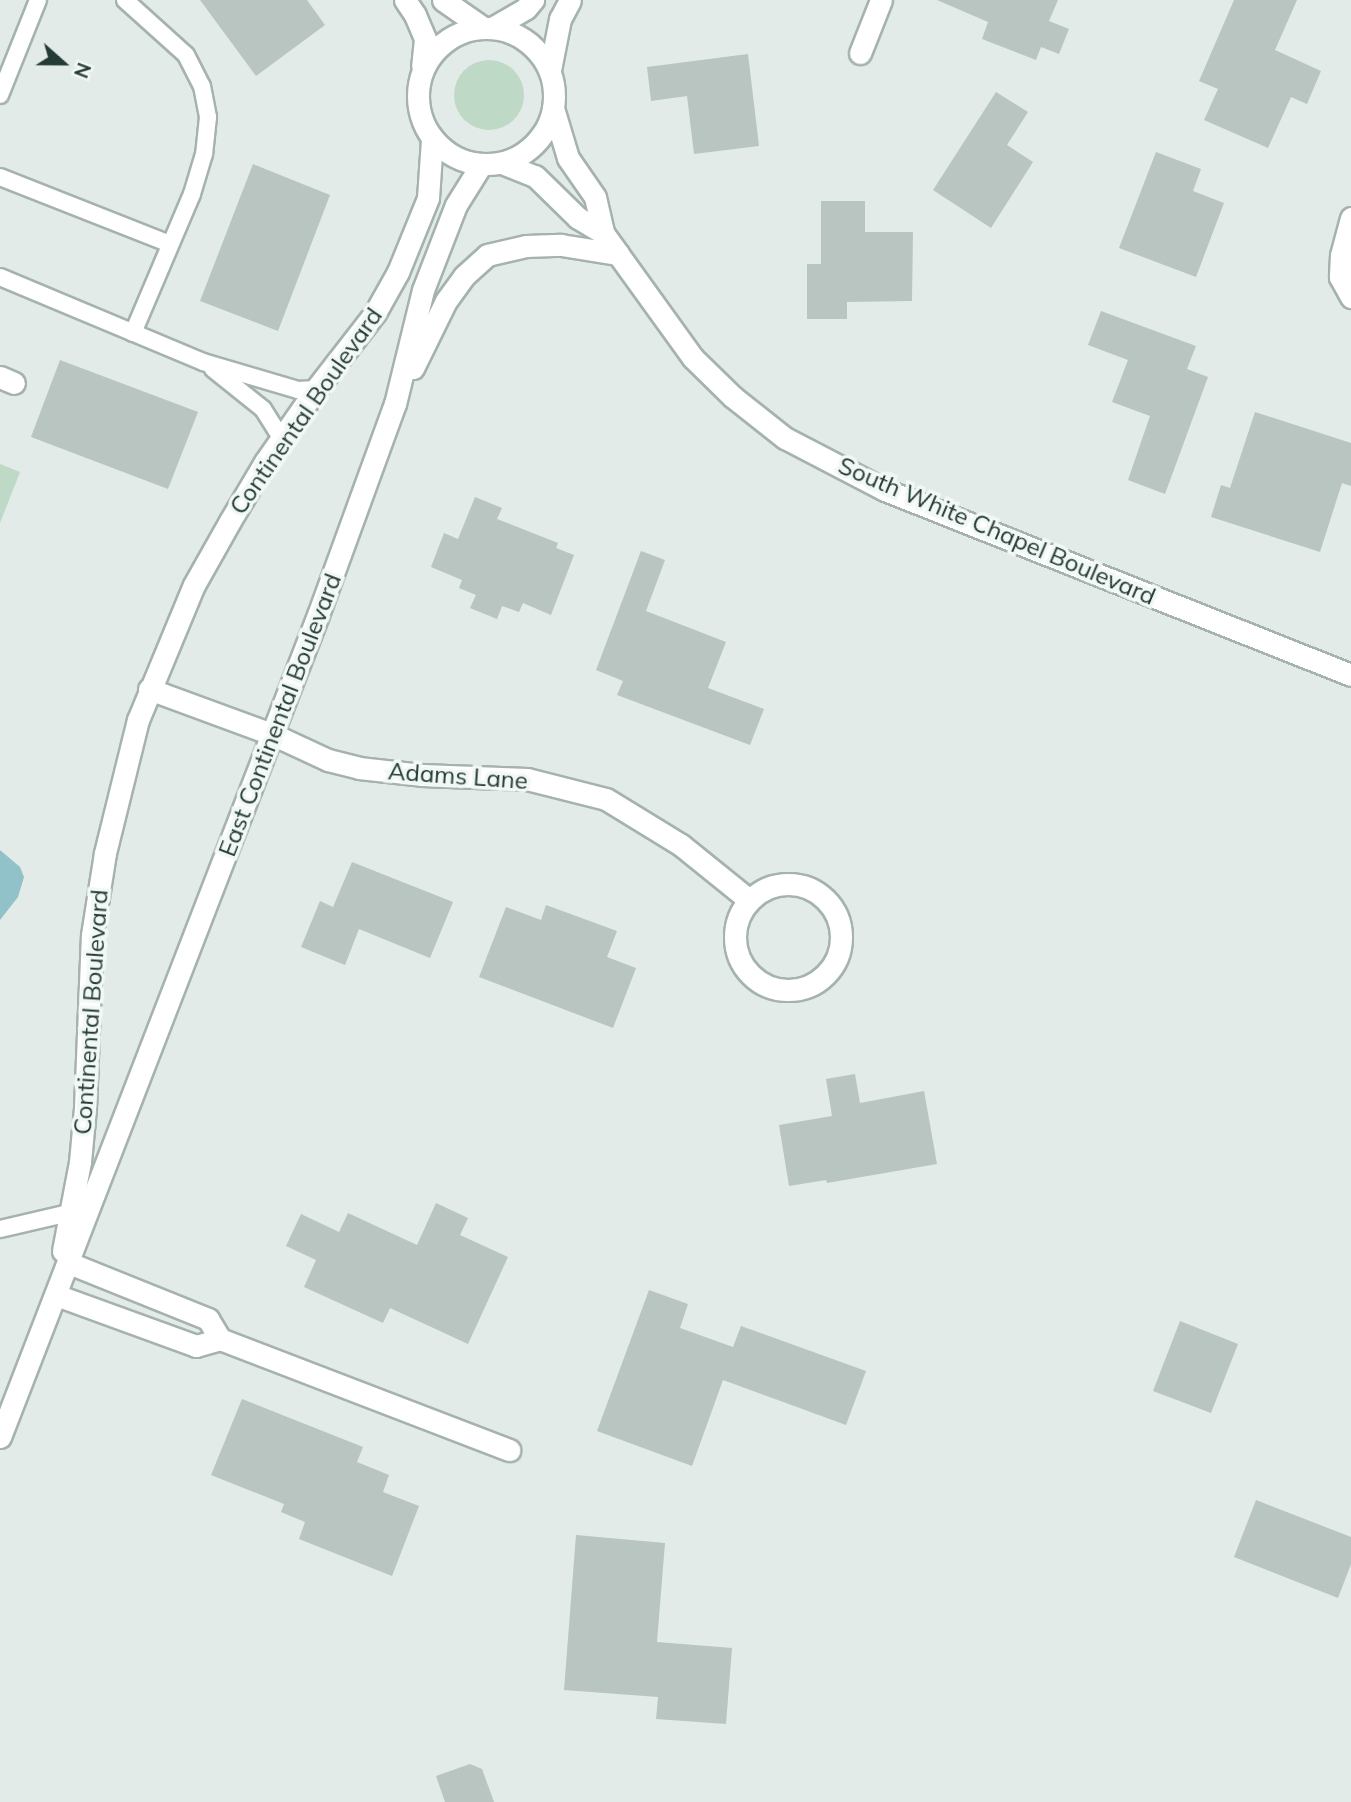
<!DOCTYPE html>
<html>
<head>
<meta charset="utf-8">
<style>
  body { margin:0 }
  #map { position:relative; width:1351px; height:1802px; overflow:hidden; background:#e2ebe7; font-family:Mulish,sans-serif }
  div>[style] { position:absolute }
  .green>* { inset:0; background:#bed9c5 }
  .round { border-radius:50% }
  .water>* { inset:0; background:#91c2c9 }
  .building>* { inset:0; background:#b8c5c0 }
  .roads { filter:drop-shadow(2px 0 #a5b2ae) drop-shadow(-2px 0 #a5b2ae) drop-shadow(0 2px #a5b2ae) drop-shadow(0 -2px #a5b2ae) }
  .service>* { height:16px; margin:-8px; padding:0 8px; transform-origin:8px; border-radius:8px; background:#fff }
  .minor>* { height:21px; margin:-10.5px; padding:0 10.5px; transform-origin:10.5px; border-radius:10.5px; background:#fff }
  .minor>.ring { margin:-10.5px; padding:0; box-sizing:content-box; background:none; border:21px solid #fff; border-radius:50% }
  .secondary>* { height:21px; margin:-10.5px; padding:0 10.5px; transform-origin:10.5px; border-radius:10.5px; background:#fff }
  .secondary>.ring { margin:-10.5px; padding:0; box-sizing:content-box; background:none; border:21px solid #fff; border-radius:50% }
  span { translate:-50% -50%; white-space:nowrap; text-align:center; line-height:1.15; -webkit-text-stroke:7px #f2f8f5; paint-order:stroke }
  .street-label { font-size:24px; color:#243a34 }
  .north { position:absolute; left:28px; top:28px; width:70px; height:70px; -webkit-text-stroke:5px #f2f8f5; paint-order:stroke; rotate:111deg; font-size:19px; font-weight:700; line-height:28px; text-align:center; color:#243a34 }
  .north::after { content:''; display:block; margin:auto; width:24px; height:32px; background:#243a34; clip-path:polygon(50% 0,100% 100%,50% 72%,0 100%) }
</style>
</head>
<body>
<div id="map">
  <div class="green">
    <i class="round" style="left:454px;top:60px;width:70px;height:70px"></i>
    <i style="clip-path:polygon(0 464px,20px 472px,0 523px)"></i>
  </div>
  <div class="water">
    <i style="clip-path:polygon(0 850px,20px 867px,24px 877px,18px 897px,0 920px)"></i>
  </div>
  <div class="building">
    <i style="clip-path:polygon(200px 0,307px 0,325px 25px,256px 76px)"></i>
    <i style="clip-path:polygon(937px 0,1058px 0,1049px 21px,1069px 29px,1059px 54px,1041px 47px,1036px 60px,982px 39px,988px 22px)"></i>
    <i style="clip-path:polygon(1234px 0,1297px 0,1275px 50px,1321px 71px,1307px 104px,1291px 97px,1268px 148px,1204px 120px,1218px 89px,1199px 81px)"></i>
    <i style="clip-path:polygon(748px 54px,759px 146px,694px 154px,687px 96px,651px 101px,647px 67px)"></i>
    <i style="clip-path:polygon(996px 92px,1028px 112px,1007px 145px,1033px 162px,991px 228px,933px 190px)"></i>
    <i style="clip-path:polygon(1156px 152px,1201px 169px,1193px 191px,1224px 203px,1196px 277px,1119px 248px)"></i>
    <i style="clip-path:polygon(253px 164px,330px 195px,278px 331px,200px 301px)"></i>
    <i style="clip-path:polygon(821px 201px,865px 201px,865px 232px,913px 232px,912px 301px,847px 302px,847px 319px,807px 319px,807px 264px,821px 264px)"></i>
    <i style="clip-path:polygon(1101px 311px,1196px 346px,1187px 369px,1208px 377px,1165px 494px,1128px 480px,1150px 416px,1112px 402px,1128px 360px,1088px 345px)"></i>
    <i style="clip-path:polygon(60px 360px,198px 412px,168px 489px,31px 437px)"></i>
    <i style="clip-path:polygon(1255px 412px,1351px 443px,1351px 486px,1342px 483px,1320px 552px,1211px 517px,1221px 485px,1230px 488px)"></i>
    <i style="clip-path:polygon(475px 497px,502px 508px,497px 519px,558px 543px,556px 548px,574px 555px,551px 615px,523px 603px,519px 612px,502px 606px,497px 619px,470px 608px,476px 595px,459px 588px,462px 580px,431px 567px,444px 533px,458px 539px)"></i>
    <i style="clip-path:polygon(641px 551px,665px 560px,646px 611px,726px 642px,708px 688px,764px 709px,750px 745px,617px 695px,623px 681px,596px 670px)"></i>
    <i style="clip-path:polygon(352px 862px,453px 902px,430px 958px,359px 929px,345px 965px,301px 947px,320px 901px,333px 907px)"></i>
    <i style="clip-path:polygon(546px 905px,617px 931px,607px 957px,636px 968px,613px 1028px,479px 977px,506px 907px,541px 920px)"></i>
    <i style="clip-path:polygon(855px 1074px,860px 1103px,924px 1091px,937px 1164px,827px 1183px,826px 1180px,789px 1186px,779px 1125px,832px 1116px,826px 1079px)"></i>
    <i style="clip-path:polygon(436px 1203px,468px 1218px,460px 1235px,508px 1257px,468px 1344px,390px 1308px,383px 1323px,304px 1287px,316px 1260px,286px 1246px,301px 1214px,339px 1232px,348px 1213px,417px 1245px)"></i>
    <i style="clip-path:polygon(649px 1290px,688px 1304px,680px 1328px,733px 1347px,741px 1326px,866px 1371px,846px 1425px,723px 1380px,692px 1466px,597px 1431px)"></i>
    <i style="clip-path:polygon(1180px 1321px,1238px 1344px,1211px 1413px,1153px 1391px)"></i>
    <i style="clip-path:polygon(242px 1399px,363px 1447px,357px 1462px,389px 1475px,383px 1492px,419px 1506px,392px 1576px,299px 1539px,305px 1522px,281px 1512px,284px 1504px,211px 1475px)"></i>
    <i style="clip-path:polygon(1256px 1500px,1351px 1537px,1351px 1564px,1338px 1598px,1234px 1557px)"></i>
    <i style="clip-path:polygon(576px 1535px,665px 1543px,657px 1642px,732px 1648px,726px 1724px,656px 1719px,658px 1697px,564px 1690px)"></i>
    <i style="clip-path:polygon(470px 1764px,482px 1769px,494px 1802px,445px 1802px,436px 1776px)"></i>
  </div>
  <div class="roads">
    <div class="service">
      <i style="left:125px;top:0;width:82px;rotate:42deg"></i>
      <i style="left:186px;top:55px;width:35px;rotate:63deg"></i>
      <i style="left:202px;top:86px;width:32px;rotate:79deg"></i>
      <i style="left:208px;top:117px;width:37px;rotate:96deg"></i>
      <i style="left:204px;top:154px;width:42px;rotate:106.7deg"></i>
      <i style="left:192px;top:194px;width:151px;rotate:113deg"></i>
      <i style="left:0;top:95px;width:102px;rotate:-68.2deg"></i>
      <i style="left:0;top:177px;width:183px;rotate:21.5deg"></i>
      <i style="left:0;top:277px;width:220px;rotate:22.7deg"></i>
      <i style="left:203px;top:362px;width:99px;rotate:16.4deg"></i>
      <i style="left:298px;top:390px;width:18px;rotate:-3deg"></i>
      <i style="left:213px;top:369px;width:64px;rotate:38.7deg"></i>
      <i style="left:263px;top:409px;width:34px;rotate:58deg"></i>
      <i style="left:0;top:1229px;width:71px;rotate:-13.1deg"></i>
    </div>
    <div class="minor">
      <i style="left:860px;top:53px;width:57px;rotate:-68.4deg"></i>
      <i style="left:1351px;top:218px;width:38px;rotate:105deg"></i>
      <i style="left:1341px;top:255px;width:22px;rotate:93deg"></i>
      <i style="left:1340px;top:277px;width:23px;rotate:61deg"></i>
      <i style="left:0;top:377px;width:15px;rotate:23deg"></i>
      <i style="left:149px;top:689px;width:133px;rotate:20.2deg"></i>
      <i style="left:274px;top:735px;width:60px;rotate:24.8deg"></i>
      <i style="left:328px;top:760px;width:32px;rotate:14deg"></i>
      <i style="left:359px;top:768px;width:63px;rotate:6.3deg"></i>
      <i style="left:422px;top:775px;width:105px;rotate:2.2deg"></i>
      <i style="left:527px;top:779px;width:81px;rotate:14.2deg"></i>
      <i style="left:606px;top:799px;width:88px;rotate:31.5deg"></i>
      <i style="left:681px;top:845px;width:86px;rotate:38.9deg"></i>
      <i class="ring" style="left:735px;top:884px;width:85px;height:85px"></i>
      <i style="left:69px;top:1263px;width:150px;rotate:21.9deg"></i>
      <i style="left:208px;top:1319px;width:23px;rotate:59deg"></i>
      <i style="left:56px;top:1295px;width:149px;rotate:20deg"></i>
      <i style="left:196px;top:1346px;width:25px;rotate:-16deg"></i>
      <i style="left:220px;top:1339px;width:310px;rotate:21deg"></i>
    </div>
    <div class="secondary">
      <i style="left:405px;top:0;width:18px;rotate:56deg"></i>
      <i style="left:415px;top:15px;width:26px;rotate:67deg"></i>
      <i style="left:425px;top:39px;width:27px;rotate:96deg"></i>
      <i style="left:443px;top:0;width:47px;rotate:34.7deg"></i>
      <i class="ring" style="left:418px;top:28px;width:115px;height:115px"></i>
      <i style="left:492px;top:28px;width:39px;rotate:-30deg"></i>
      <i style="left:526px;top:8px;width:11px;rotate:-49deg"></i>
      <i style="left:550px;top:70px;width:52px;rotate:-78.9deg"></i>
      <i style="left:560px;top:19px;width:21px;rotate:-62deg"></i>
      <i style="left:553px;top:108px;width:52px;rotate:73.3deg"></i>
      <i style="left:568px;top:158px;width:47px;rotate:55.3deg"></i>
      <i style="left:595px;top:197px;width:37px;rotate:77deg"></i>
      <i style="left:603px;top:233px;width:26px;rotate:54deg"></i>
      <i style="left:618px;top:254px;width:128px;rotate:54.2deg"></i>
      <i style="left:693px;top:358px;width:56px;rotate:44.3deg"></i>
      <i style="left:733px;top:397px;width:66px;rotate:38.3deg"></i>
      <i style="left:785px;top:438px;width:113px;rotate:27.5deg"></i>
      <i style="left:885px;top:490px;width:501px;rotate:21.65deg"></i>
      <i style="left:502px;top:163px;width:35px;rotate:22deg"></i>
      <i style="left:535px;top:176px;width:60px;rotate:44.3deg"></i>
      <i style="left:578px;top:218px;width:29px;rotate:31deg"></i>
      <i style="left:413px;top:368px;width:75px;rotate:-63.8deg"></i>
      <i style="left:446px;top:301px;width:31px;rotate:-54deg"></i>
      <i style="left:464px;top:276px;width:31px;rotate:-42deg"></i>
      <i style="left:487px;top:255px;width:40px;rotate:-13deg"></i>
      <i style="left:526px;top:246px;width:35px;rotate:-2deg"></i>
      <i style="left:561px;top:245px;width:58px;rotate:9deg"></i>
      <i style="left:63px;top:1251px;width:91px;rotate:-79.2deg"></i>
      <i style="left:80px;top:1162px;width:54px;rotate:-84.7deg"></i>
      <i style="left:85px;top:1108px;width:173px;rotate:-87.7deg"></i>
      <i style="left:92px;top:935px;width:83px;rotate:-81deg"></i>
      <i style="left:105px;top:853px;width:137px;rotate:-76.1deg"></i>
      <i style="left:138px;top:720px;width:146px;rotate:-67.5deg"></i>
      <i style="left:194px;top:585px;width:73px;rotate:-60.6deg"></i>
      <i style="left:230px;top:521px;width:69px;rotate:-59.3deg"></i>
      <i style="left:265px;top:462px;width:89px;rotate:-55.1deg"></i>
      <i style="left:316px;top:389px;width:96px;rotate:-52.2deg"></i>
      <i style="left:375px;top:313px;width:47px;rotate:-60.7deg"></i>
      <i style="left:398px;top:272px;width:80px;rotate:-67.9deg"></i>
      <i style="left:428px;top:198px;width:59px;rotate:-86.1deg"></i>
      <i style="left:0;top:1437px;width:881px;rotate:-68.85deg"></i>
      <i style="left:318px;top:615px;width:225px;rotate:-70deg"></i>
      <i style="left:395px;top:404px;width:117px;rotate:-76.2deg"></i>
      <i style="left:423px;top:290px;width:91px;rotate:-68.8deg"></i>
      <i style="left:456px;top:205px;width:47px;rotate:-58deg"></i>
    </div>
  </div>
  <div class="street-label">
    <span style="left:306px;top:411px;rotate:-55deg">Continental Boulevard</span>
    <span style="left:997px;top:531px;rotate:23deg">South White Chapel Boulevard</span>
    <span style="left:280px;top:715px;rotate:-69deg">East Continental Boulevard</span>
    <span style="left:458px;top:776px;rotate:4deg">Adams Lane</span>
    <span style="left:91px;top:1012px;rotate:-86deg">Continental Boulevard</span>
  </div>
  <div class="north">N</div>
</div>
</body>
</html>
